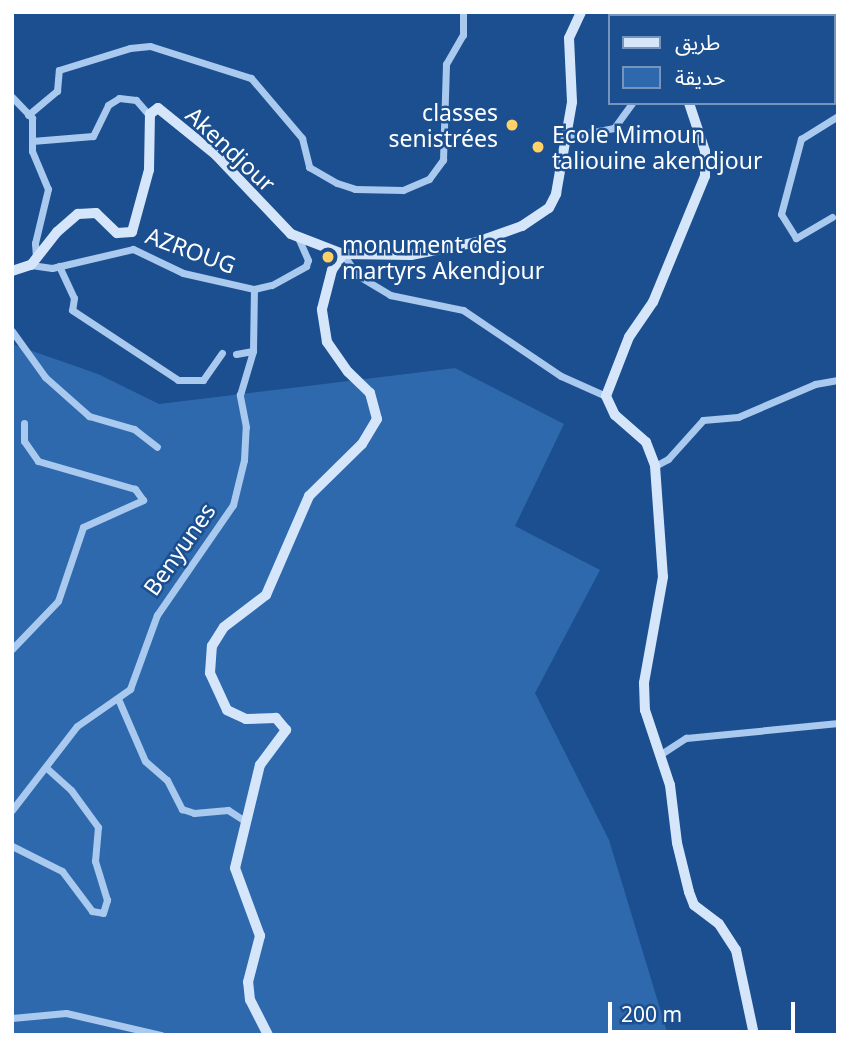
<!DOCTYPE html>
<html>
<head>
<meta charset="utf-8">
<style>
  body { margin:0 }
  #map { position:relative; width:850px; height:1047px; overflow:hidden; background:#1b4f8f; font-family:"Noto Sans","Noto Sans Arabic",sans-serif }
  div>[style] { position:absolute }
  .green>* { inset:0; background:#2e69ad }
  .street>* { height:7px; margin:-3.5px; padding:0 3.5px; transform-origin:3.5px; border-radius:3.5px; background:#a9c9ee }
  .secondary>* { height:10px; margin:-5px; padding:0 5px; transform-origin:5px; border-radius:5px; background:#d6e6fa }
  .dots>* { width:19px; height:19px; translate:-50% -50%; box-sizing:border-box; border:4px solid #1b4f8f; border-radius:50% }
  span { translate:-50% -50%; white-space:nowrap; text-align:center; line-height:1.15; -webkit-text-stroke:5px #1b4f8f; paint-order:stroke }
  .poi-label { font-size:23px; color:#fff }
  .right { translate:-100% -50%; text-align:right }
  .left { translate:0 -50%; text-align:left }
  .street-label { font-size:23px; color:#fff }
  .frame { position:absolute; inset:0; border:14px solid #fff; pointer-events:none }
  .legend { position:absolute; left:608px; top:14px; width:228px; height:91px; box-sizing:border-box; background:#1b4f8f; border:2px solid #7695bc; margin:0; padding:9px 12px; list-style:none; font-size:21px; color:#fff }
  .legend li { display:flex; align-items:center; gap:14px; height:35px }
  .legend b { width:35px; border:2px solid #7695bc }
  .scale { position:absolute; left:608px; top:1002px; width:187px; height:32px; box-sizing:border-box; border:4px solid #fff; border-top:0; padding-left:9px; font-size:21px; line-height:24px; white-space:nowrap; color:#fff; -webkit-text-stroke:5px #1b4f8f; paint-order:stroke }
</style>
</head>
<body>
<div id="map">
  <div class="green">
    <i style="clip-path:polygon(12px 344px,98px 374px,159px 404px,455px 368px,564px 424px,515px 526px,600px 570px,535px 693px,609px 840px,668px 1035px,12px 1035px)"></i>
  </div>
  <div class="street">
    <i style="left:727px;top:12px;width:4px;rotate:76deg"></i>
    <i style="left:834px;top:46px;width:12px;rotate:70deg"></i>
    <i style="left:12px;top:97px;width:29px;rotate:46deg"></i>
    <i style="left:32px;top:118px;width:33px;rotate:90deg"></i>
    <i style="left:32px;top:151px;width:41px;rotate:67.2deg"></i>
    <i style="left:48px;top:189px;width:56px;rotate:103.5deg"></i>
    <i style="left:35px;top:243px;width:16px;rotate:86deg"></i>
    <i style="left:28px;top:115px;width:38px;rotate:-40deg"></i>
    <i style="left:57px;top:91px;width:21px;rotate:-85deg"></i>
    <i style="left:59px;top:70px;width:74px;rotate:-17.2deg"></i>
    <i style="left:130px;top:48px;width:20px;rotate:-6deg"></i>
    <i style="left:150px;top:46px;width:106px;rotate:17.6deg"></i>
    <i style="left:251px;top:78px;width:79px;rotate:49.6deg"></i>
    <i style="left:302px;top:138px;width:30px;rotate:76deg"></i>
    <i style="left:309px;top:167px;width:32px;rotate:30deg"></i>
    <i style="left:337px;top:183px;width:19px;rotate:18deg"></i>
    <i style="left:355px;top:189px;width:48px;rotate:1.2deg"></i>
    <i style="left:403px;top:190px;width:28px;rotate:-23deg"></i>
    <i style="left:429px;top:179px;width:24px;rotate:-54deg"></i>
    <i style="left:443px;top:160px;width:96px;rotate:-88.2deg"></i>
    <i style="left:446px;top:64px;width:34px;rotate:-60deg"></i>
    <i style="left:463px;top:35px;width:23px;rotate:-90deg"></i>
    <i style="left:566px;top:137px;width:49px;rotate:-10.6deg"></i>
    <i style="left:614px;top:128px;width:31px;rotate:-54deg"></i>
    <i style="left:32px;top:141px;width:61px;rotate:-4.7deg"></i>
    <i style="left:93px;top:136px;width:34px;rotate:-64deg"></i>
    <i style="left:108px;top:105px;width:13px;rotate:-32deg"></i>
    <i style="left:119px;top:98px;width:17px;rotate:7deg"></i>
    <i style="left:136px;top:100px;width:21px;rotate:49deg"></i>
    <i style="left:832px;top:217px;width:42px;rotate:149.7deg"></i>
    <i style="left:796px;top:238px;width:28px;rotate:-122deg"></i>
    <i style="left:781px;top:214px;width:78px;rotate:-75.1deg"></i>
    <i style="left:801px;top:139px;width:44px;rotate:-31.9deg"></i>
    <i style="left:343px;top:254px;width:25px;rotate:56deg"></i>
    <i style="left:357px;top:275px;width:39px;rotate:31deg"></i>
    <i style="left:390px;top:295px;width:75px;rotate:11.6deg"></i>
    <i style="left:463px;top:310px;width:118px;rotate:34deg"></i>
    <i style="left:561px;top:376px;width:49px;rotate:24deg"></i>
    <i style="left:31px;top:265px;width:21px;rotate:8deg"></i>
    <i style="left:52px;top:268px;width:83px;rotate:-13.2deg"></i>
    <i style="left:133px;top:249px;width:55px;rotate:25.6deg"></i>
    <i style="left:183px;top:273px;width:73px;rotate:12.7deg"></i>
    <i style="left:254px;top:289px;width:18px;rotate:-13deg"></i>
    <i style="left:272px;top:285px;width:39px;rotate:-29deg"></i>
    <i style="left:306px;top:266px;width:6px;rotate:-72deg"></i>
    <i style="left:308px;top:260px;width:22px;rotate:-114deg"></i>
    <i style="left:59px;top:266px;width:35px;rotate:65deg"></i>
    <i style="left:74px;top:298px;width:12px;rotate:99deg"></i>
    <i style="left:72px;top:310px;width:127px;rotate:33.4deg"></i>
    <i style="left:178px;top:380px;width:25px"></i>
    <i style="left:203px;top:380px;width:33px;rotate:-55deg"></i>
    <i style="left:12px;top:331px;width:57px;rotate:54.3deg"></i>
    <i style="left:45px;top:377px;width:59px;rotate:41.6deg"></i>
    <i style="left:89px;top:416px;width:47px;rotate:16.1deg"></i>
    <i style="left:134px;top:429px;width:29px;rotate:38deg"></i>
    <i style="left:236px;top:354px;width:17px;rotate:-10deg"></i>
    <i style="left:655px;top:466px;width:15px;rotate:-28deg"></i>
    <i style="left:668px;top:459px;width:52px;rotate:-48.1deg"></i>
    <i style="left:703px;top:420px;width:35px;rotate:-5deg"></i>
    <i style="left:738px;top:417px;width:84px;rotate:-23.2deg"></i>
    <i style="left:815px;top:384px;width:23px;rotate:-10deg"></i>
    <i style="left:12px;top:649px;width:66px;rotate:-46.2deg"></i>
    <i style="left:58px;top:601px;width:78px;rotate:-71.3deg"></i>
    <i style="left:83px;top:527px;width:66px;rotate:-24.2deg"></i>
    <i style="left:143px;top:500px;width:14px;rotate:-126deg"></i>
    <i style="left:135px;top:489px;width:101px;rotate:-163.9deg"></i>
    <i style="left:38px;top:461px;width:24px;rotate:-125deg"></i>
    <i style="left:24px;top:441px;width:18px;rotate:-90deg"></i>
    <i style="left:119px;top:701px;width:65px;rotate:66.6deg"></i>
    <i style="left:145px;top:761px;width:29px;rotate:41deg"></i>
    <i style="left:167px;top:780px;width:33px;rotate:63deg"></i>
    <i style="left:182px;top:809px;width:13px;rotate:18deg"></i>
    <i style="left:194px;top:813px;width:34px;rotate:-5deg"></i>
    <i style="left:228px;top:810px;width:20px;rotate:33deg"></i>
    <i style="left:661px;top:754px;width:30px;rotate:-33deg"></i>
    <i style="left:686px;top:738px;width:153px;rotate:-5.6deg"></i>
    <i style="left:12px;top:810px;width:106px;rotate:-52.3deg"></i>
    <i style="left:77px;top:726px;width:65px;rotate:-34.9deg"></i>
    <i style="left:130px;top:689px;width:79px;rotate:-70deg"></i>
    <i style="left:157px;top:615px;width:134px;rotate:-55.4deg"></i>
    <i style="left:233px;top:505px;width:46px;rotate:-76.3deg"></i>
    <i style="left:244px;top:460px;width:33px;rotate:-87deg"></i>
    <i style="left:246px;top:427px;width:33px;rotate:-101deg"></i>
    <i style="left:240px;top:395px;width:46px;rotate:-73.5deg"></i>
    <i style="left:253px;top:351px;width:62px;rotate:-89.1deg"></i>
    <i style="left:12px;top:846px;width:56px;rotate:26.6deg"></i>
    <i style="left:62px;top:871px;width:50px;rotate:53.1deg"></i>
    <i style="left:92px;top:911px;width:11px;rotate:10deg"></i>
    <i style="left:103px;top:913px;width:14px;rotate:-73deg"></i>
    <i style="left:107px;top:900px;width:41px;rotate:-107.1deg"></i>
    <i style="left:95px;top:861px;width:34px;rotate:-85deg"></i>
    <i style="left:98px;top:827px;width:46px;rotate:-126.1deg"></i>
    <i style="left:71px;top:790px;width:31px;rotate:-138deg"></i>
    <i style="left:12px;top:1018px;width:54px;rotate:-5.3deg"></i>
    <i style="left:66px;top:1013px;width:98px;rotate:13deg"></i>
  </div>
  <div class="secondary">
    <i style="left:703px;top:12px;width:4px;rotate:90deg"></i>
    <i style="left:834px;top:34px;width:4px;rotate:-14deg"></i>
    <i style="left:689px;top:103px;width:51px;rotate:71.6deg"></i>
    <i style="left:705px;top:151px;width:25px;rotate:90deg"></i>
    <i style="left:705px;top:176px;width:136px;rotate:112.4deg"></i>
    <i style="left:653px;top:302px;width:42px;rotate:124.4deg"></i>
    <i style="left:629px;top:337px;width:63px;rotate:111.3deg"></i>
    <i style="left:606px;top:396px;width:21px;rotate:65deg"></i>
    <i style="left:615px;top:415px;width:41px;rotate:41.1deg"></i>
    <i style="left:646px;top:442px;width:26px;rotate:69deg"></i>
    <i style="left:655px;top:466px;width:111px;rotate:85.9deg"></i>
    <i style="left:663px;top:577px;width:108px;rotate:100.2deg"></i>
    <i style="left:644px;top:683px;width:27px;rotate:88deg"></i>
    <i style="left:645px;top:710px;width:79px;rotate:71.6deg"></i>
    <i style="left:670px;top:785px;width:58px;rotate:83.1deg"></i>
    <i style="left:677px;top:843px;width:50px;rotate:76.2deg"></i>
    <i style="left:689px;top:892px;width:14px;rotate:69deg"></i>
    <i style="left:694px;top:905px;width:31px;rotate:37deg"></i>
    <i style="left:719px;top:924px;width:31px;rotate:57deg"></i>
    <i style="left:736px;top:950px;width:87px;rotate:78deg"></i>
    <i style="left:12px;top:271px;width:20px;rotate:-18deg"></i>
    <i style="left:31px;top:265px;width:42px;rotate:-51.8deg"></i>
    <i style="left:57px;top:232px;width:28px;rotate:-41deg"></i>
    <i style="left:78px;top:214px;width:18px;rotate:-3deg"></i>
    <i style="left:96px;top:213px;width:29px;rotate:44deg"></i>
    <i style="left:117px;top:233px;width:15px;rotate:-4deg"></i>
    <i style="left:132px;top:232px;width:64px;rotate:-74.7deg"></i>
    <i style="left:149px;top:170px;width:56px;rotate:-89deg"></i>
    <i style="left:150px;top:114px;width:10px;rotate:-37deg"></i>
    <i style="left:158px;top:108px;width:75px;rotate:39deg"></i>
    <i style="left:216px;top:155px;width:109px;rotate:46.5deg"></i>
    <i style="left:291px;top:234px;width:56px;rotate:21deg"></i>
    <i style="left:268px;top:1035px;width:39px;rotate:-117deg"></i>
    <i style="left:250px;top:1000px;width:18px;rotate:-96deg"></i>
    <i style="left:248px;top:982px;width:48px;rotate:-75.4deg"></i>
    <i style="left:260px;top:936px;width:72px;rotate:-110.2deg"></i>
    <i style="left:235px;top:868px;width:106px;rotate:-76.4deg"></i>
    <i style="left:260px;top:765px;width:44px;rotate:-53.4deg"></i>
    <i style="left:286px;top:730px;width:16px;rotate:-130deg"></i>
    <i style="left:276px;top:718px;width:30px;rotate:178deg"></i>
    <i style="left:246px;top:719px;width:21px;rotate:-155deg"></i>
    <i style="left:227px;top:710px;width:41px;rotate:-114.7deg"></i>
    <i style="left:210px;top:673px;width:27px;rotate:-86deg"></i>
    <i style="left:212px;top:646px;width:22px;rotate:-58deg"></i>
    <i style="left:224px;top:627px;width:53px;rotate:-37.3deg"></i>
    <i style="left:266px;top:595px;width:108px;rotate:-66.5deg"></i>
    <i style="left:309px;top:496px;width:74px;rotate:-44.5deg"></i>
    <i style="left:362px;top:444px;width:29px;rotate:-59deg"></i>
    <i style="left:377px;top:419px;width:27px;rotate:-105deg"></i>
    <i style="left:370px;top:393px;width:30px;rotate:-136deg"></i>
    <i style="left:348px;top:372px;width:37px;rotate:-125deg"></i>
    <i style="left:327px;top:342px;width:33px;rotate:-99deg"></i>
    <i style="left:322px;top:309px;width:40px;rotate:-75.6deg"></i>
    <i style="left:332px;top:270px;width:19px;rotate:-55deg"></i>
    <i style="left:343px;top:254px;width:68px;rotate:0.8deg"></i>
    <i style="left:411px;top:255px;width:67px;rotate:-11.1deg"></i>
    <i style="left:477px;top:242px;width:48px;rotate:-19.6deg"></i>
    <i style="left:522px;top:226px;width:32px;rotate:-34deg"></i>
    <i style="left:549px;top:208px;width:16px;rotate:-63deg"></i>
    <i style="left:556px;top:194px;width:93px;rotate:-80.1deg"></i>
    <i style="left:572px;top:102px;width:64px;rotate:-92.7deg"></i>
    <i style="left:569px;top:38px;width:29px;rotate:-65deg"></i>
  </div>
  <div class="dots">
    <i style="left:512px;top:125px;background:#ffd166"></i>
    <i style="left:538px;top:147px;background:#ffd166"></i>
    <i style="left:328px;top:257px;background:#ffd166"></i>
  </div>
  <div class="poi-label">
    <span class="right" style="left:498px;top:125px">classes<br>senistrées</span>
    <span class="left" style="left:552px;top:147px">Ecole Mimoun<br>taliouine akendjour</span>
    <span class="left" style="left:342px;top:257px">monument des<br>martyrs Akendjour</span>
  </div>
  <div class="street-label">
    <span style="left:231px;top:149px;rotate:43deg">Akendjour</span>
    <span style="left:191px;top:250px;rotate:20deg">AZROUG</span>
    <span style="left:179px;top:549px;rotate:-55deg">Benyunes</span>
  </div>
  <div class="frame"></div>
  <ul class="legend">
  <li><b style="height:9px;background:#d6e6fa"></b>طريق</li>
  <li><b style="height:19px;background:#2e69ad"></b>حديقة</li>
  </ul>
  <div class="scale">200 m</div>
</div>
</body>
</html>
